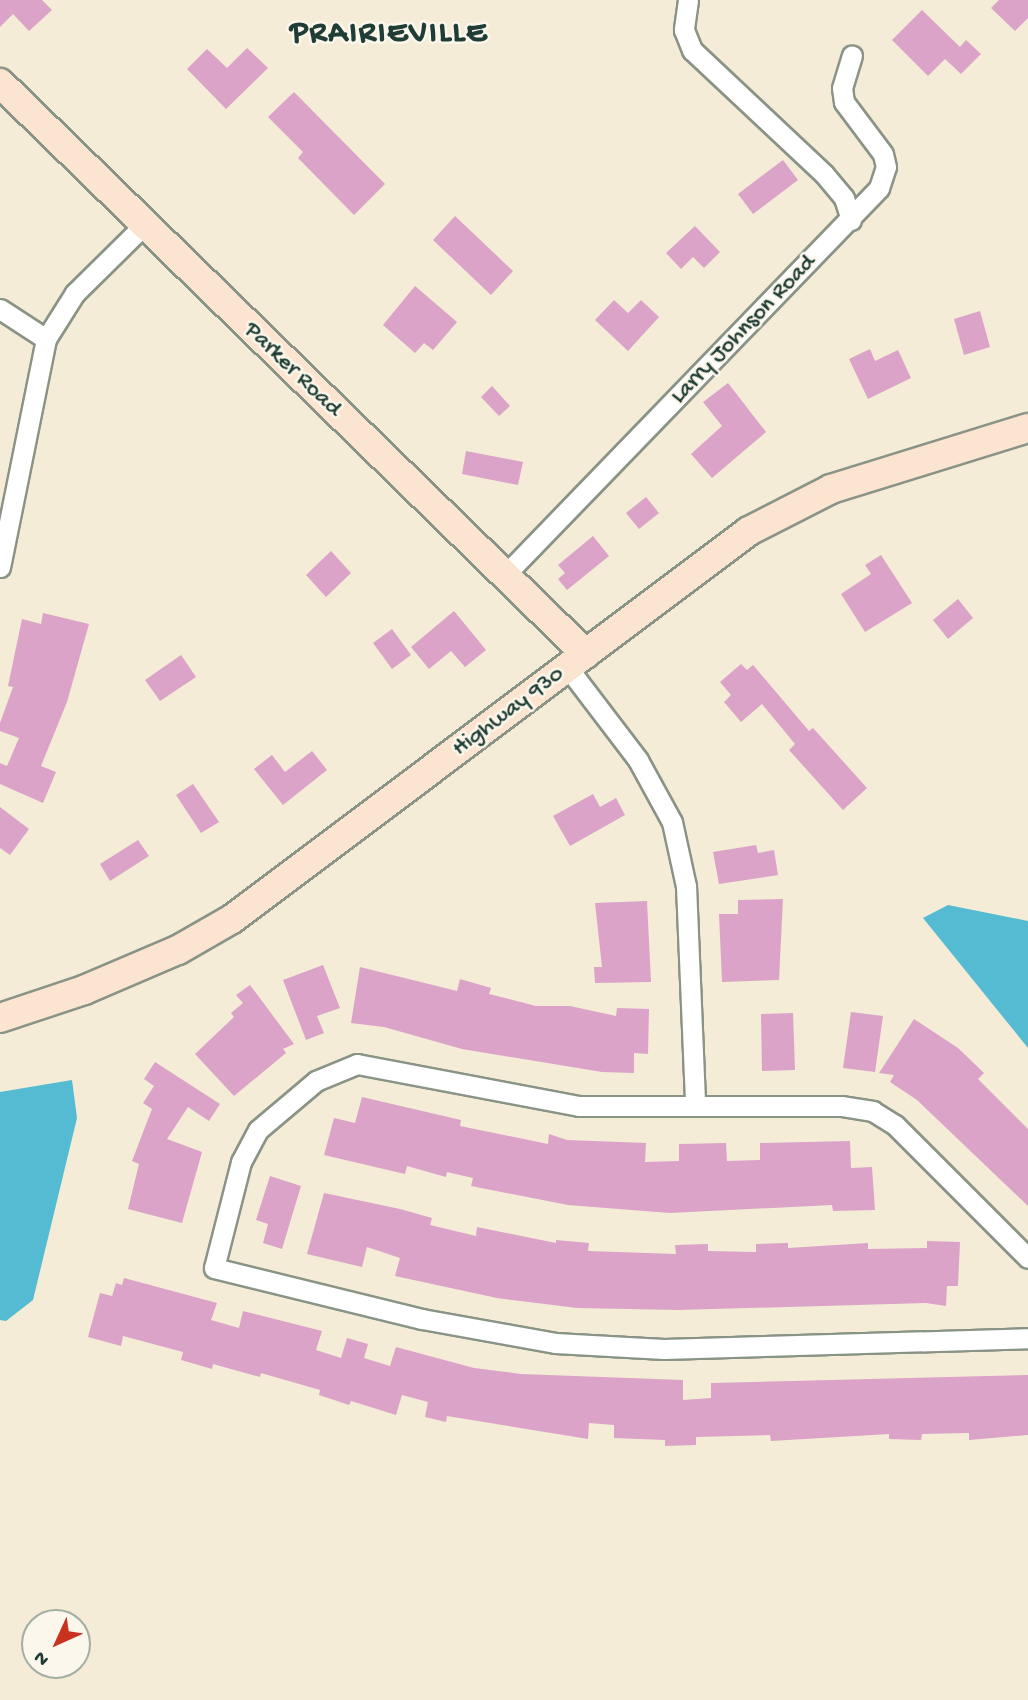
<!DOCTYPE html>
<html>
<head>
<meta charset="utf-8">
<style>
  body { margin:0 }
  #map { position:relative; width:1028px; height:1700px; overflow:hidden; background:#f4ecd7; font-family:"Gochi Hand",sans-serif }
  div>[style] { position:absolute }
  .water>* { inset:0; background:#54bbd2 }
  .building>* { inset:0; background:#daa3c7 }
  .roads { filter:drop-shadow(2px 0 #8a9486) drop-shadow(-2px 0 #8a9486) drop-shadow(0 2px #8a9486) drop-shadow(0 -2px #8a9486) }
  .street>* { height:19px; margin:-9.5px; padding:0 9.5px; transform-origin:9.5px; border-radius:9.5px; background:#fff }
  .secondary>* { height:28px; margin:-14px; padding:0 14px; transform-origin:14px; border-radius:14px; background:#fce5d0 }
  span { translate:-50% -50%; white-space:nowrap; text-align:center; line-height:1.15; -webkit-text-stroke:5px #fbf7ec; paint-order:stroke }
  .street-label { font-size:24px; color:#1f3d34 }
  .district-label { font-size:32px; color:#1f3d34; font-weight:700; letter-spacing:2px }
  .north { position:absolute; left:21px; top:1609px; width:70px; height:70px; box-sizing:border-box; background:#fbf7ec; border:2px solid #a3ada2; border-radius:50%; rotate:225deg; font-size:19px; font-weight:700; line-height:28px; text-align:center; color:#1f3d34 }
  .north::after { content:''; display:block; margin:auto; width:24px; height:32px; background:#c8321e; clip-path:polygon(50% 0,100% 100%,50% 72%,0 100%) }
</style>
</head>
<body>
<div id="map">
  <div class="water">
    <i style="clip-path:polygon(948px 905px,1028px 921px,1028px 1048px,923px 918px)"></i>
    <i style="clip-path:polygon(72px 1080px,77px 1118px,33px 1300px,6px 1321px,0 1320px,0 1092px)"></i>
  </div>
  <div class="building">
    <i style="clip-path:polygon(0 0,42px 0,52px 10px,29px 31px,13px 14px,0 27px)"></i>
    <i style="clip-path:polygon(999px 0,1028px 0,1028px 18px,1015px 31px,991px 8px)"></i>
    <i style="clip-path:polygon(922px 10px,960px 47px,966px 40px,981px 54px,961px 74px,945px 59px,928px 76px,892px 40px)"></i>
    <i style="clip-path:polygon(247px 48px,268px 68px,226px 109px,187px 69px,207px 49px,227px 68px)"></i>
    <i style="clip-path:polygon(294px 92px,385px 184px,354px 215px,298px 158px,303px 152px,268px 117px)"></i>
    <i style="clip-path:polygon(783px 160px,798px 180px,753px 214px,738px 194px)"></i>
    <i style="clip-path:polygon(455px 216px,513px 271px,491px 295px,433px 240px)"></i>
    <i style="clip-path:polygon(695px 226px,720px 252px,704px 268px,693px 257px,681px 269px,666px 253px)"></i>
    <i style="clip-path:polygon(415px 286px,457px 322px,433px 350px,424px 343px,415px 353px,383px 325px)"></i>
    <i style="clip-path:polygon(614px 300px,628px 313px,641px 300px,659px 317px,628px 351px,595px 320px)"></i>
    <i style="clip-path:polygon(980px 311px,990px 347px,964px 355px,954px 319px)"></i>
    <i style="clip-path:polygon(870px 349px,875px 361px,898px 350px,911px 378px,868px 399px,849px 359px)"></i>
    <i style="clip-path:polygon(728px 383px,766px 432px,712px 478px,691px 454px,722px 426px,703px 402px)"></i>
    <i style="clip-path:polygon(492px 386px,510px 406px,499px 416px,481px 397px)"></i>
    <i style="clip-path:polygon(466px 451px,523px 462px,518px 485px,462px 474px)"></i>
    <i style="clip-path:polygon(646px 497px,659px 513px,639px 529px,626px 513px)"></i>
    <i style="clip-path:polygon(593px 536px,609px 556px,567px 590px,558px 579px,565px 573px,558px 565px)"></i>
    <i style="clip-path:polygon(331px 551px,351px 573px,326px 597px,306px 575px)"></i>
    <i style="clip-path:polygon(881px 555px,912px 603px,865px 632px,841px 594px,871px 574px,865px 565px)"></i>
    <i style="clip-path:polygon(958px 599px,973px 618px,948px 639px,933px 620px)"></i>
    <i style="clip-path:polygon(454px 611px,486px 650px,465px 667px,451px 651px,429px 669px,411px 647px)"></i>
    <i style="clip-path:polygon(43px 613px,89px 624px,67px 702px,41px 766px,56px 772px,43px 803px,0 784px,0 763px,7px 766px,19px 738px,0 731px,0 723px,13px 687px,8px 686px,22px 619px,41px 624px)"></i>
    <i style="clip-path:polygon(392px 629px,411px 655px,392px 669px,373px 643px)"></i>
    <i style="clip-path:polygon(181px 655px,196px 677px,160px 701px,145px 680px)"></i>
    <i style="clip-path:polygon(741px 664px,747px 670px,753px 665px,809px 731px,813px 728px,867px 788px,843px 810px,789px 750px,795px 744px,762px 704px,741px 722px,724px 702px,731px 695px,720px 682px)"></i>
    <i style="clip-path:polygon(312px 751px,327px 770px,283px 805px,254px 769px,272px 755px,285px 772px)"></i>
    <i style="clip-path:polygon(193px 784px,219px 822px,201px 833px,176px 795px)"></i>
    <i style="clip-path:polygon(593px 794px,600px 807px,616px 798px,625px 815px,570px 846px,553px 816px)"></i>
    <i style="clip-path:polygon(0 807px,29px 829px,10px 855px,0 848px)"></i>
    <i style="clip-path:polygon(138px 840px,149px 856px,110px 881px,100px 864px)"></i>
    <i style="clip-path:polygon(756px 845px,758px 853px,774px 850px,778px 875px,719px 884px,713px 852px)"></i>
    <i style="clip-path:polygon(783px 899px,779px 980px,722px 982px,719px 914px,738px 914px,738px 900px)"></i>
    <i style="clip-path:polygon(647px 901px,651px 982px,595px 983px,594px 967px,602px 967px,595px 903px)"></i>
    <i style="clip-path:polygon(323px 965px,340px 1008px,317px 1016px,324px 1033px,306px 1040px,283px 980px)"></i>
    <i style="clip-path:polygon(360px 967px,457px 991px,460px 979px,491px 988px,489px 994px,536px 1006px,570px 1006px,616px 1016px,617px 1008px,649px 1009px,648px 1054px,634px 1053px,634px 1073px,602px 1072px,462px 1049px,384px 1027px,351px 1023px)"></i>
    <i style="clip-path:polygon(250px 985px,294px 1044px,283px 1049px,286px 1053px,234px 1096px,195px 1054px,234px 1017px,231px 1013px,243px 1003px,236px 995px)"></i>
    <i style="clip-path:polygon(851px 1012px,883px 1016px,875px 1072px,843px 1068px)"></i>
    <i style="clip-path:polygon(793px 1013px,795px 1070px,762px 1071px,761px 1014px)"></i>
    <i style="clip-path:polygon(914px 1019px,958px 1048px,984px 1073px,978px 1079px,1028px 1129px,1028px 1206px,917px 1100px,890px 1082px,894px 1075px,879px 1073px)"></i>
    <i style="clip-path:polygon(155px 1062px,220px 1104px,209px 1121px,188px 1107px,167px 1139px,202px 1152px,182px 1223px,128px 1209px,139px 1164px,132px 1161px,152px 1109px,143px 1103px,154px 1086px,144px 1079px)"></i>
    <i style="clip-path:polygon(362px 1097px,461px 1120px,460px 1126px,548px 1144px,549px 1134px,567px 1140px,646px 1143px,645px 1162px,679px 1161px,679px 1144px,726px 1143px,727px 1161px,760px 1160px,760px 1143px,850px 1141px,851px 1168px,872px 1167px,875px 1210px,833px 1211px,832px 1205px,670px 1213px,568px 1205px,471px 1186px,473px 1178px,447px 1172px,446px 1177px,407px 1166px,405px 1174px,324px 1155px,334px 1118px,355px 1123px)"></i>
    <i style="clip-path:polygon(270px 1176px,301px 1186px,282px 1249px,263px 1243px,268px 1224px,256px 1220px)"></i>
    <i style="clip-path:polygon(324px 1193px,400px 1209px,432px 1218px,430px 1225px,476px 1236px,477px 1227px,556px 1243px,556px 1240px,589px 1243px,588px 1251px,676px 1254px,675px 1245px,708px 1244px,708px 1251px,756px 1252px,756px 1244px,788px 1243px,788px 1248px,868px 1243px,868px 1249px,927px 1248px,927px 1241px,960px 1242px,958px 1286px,947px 1286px,946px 1306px,926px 1303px,678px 1310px,577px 1308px,497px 1298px,395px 1276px,400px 1258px,367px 1247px,362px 1267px,307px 1254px)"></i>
    <i style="clip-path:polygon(124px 1278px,217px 1303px,211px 1320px,239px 1328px,243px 1311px,322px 1331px,316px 1350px,341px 1358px,347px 1338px,368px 1344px,364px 1358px,390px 1366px,396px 1347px,474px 1368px,521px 1374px,683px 1380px,683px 1400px,711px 1398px,711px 1383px,1028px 1375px,1028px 1435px,969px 1440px,969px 1433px,922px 1434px,921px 1440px,889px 1439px,889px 1434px,771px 1441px,770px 1435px,696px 1437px,696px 1445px,665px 1446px,665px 1440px,614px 1438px,614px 1425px,589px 1423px,588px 1439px,447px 1416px,446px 1422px,425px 1417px,428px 1402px,402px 1395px,396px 1415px,351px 1401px,349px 1405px,319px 1395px,320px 1390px,261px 1373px,260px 1377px,213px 1364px,212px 1369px,181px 1360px,183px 1352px,123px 1336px,121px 1346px,88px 1337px,100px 1293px,112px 1296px,116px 1283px,122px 1285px)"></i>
  </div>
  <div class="roads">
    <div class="street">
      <i style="left:688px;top:0;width:30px;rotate:98deg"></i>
      <i style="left:684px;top:30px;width:22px;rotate:68deg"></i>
      <i style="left:692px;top:50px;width:181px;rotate:43.2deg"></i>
      <i style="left:824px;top:174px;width:31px;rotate:50deg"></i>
      <i style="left:844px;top:198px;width:23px;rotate:72deg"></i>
      <i style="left:0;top:309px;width:55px;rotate:33.1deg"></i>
      <i style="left:0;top:567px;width:233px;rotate:-78.6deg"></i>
      <i style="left:46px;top:339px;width:54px;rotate:-57.8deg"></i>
      <i style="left:75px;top:293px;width:97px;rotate:-44.6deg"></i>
      <i style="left:503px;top:577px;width:541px;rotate:-45.97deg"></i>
      <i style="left:879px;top:188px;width:22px;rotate:-72deg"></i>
      <i style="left:886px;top:167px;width:13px;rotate:-103deg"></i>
      <i style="left:883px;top:154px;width:65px;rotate:-126.9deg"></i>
      <i style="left:844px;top:102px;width:14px;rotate:-98deg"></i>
      <i style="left:842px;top:88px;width:34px;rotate:-73deg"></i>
      <i style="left:568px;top:668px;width:116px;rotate:52.7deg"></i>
      <i style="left:638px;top:760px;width:71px;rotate:61.3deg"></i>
      <i style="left:672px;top:822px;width:66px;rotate:77.7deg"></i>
      <i style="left:686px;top:886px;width:218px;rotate:87.6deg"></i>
      <i style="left:1028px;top:1258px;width:188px;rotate:-135deg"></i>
      <i style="left:895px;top:1125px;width:26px;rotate:-148deg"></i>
      <i style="left:873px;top:1111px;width:31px;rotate:-171deg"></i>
      <i style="left:842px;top:1106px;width:263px;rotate:180deg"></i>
      <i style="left:579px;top:1106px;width:226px;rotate:-169.3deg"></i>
      <i style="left:357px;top:1064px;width:44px;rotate:157.5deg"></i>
      <i style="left:316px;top:1081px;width:76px;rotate:139.8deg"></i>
      <i style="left:258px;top:1130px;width:36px;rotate:118deg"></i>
      <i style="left:241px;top:1162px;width:109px;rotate:104.3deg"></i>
      <i style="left:214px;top:1268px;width:214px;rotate:13.8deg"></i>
      <i style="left:422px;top:1319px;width:135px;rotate:10.2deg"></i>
      <i style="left:555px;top:1343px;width:109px;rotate:3.2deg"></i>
      <i style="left:664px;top:1349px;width:364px;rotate:-1.7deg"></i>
    </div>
    <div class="secondary">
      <i style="left:0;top:83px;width:818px;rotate:44.26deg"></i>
      <i style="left:0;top:1018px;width:89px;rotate:-18.4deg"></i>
      <i style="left:84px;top:990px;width:102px;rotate:-23.1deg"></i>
      <i style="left:178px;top:950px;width:62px;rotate:-29.9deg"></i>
      <i style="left:232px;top:919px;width:646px;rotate:-36.89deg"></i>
      <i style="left:749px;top:531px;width:92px;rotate:-27.1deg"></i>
      <i style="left:831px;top:489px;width:206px;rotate:-17.2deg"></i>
    </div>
  </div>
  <div class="street-label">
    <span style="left:744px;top:330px;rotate:-46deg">Larry Johnson Road</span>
    <span style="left:292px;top:370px;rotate:44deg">Parker Road</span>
    <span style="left:509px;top:712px;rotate:-37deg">Highway 930</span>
  </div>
  <div class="district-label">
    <span style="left:389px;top:34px">PRAIRIEVILLE</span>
  </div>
  <div class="north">N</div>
</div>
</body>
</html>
